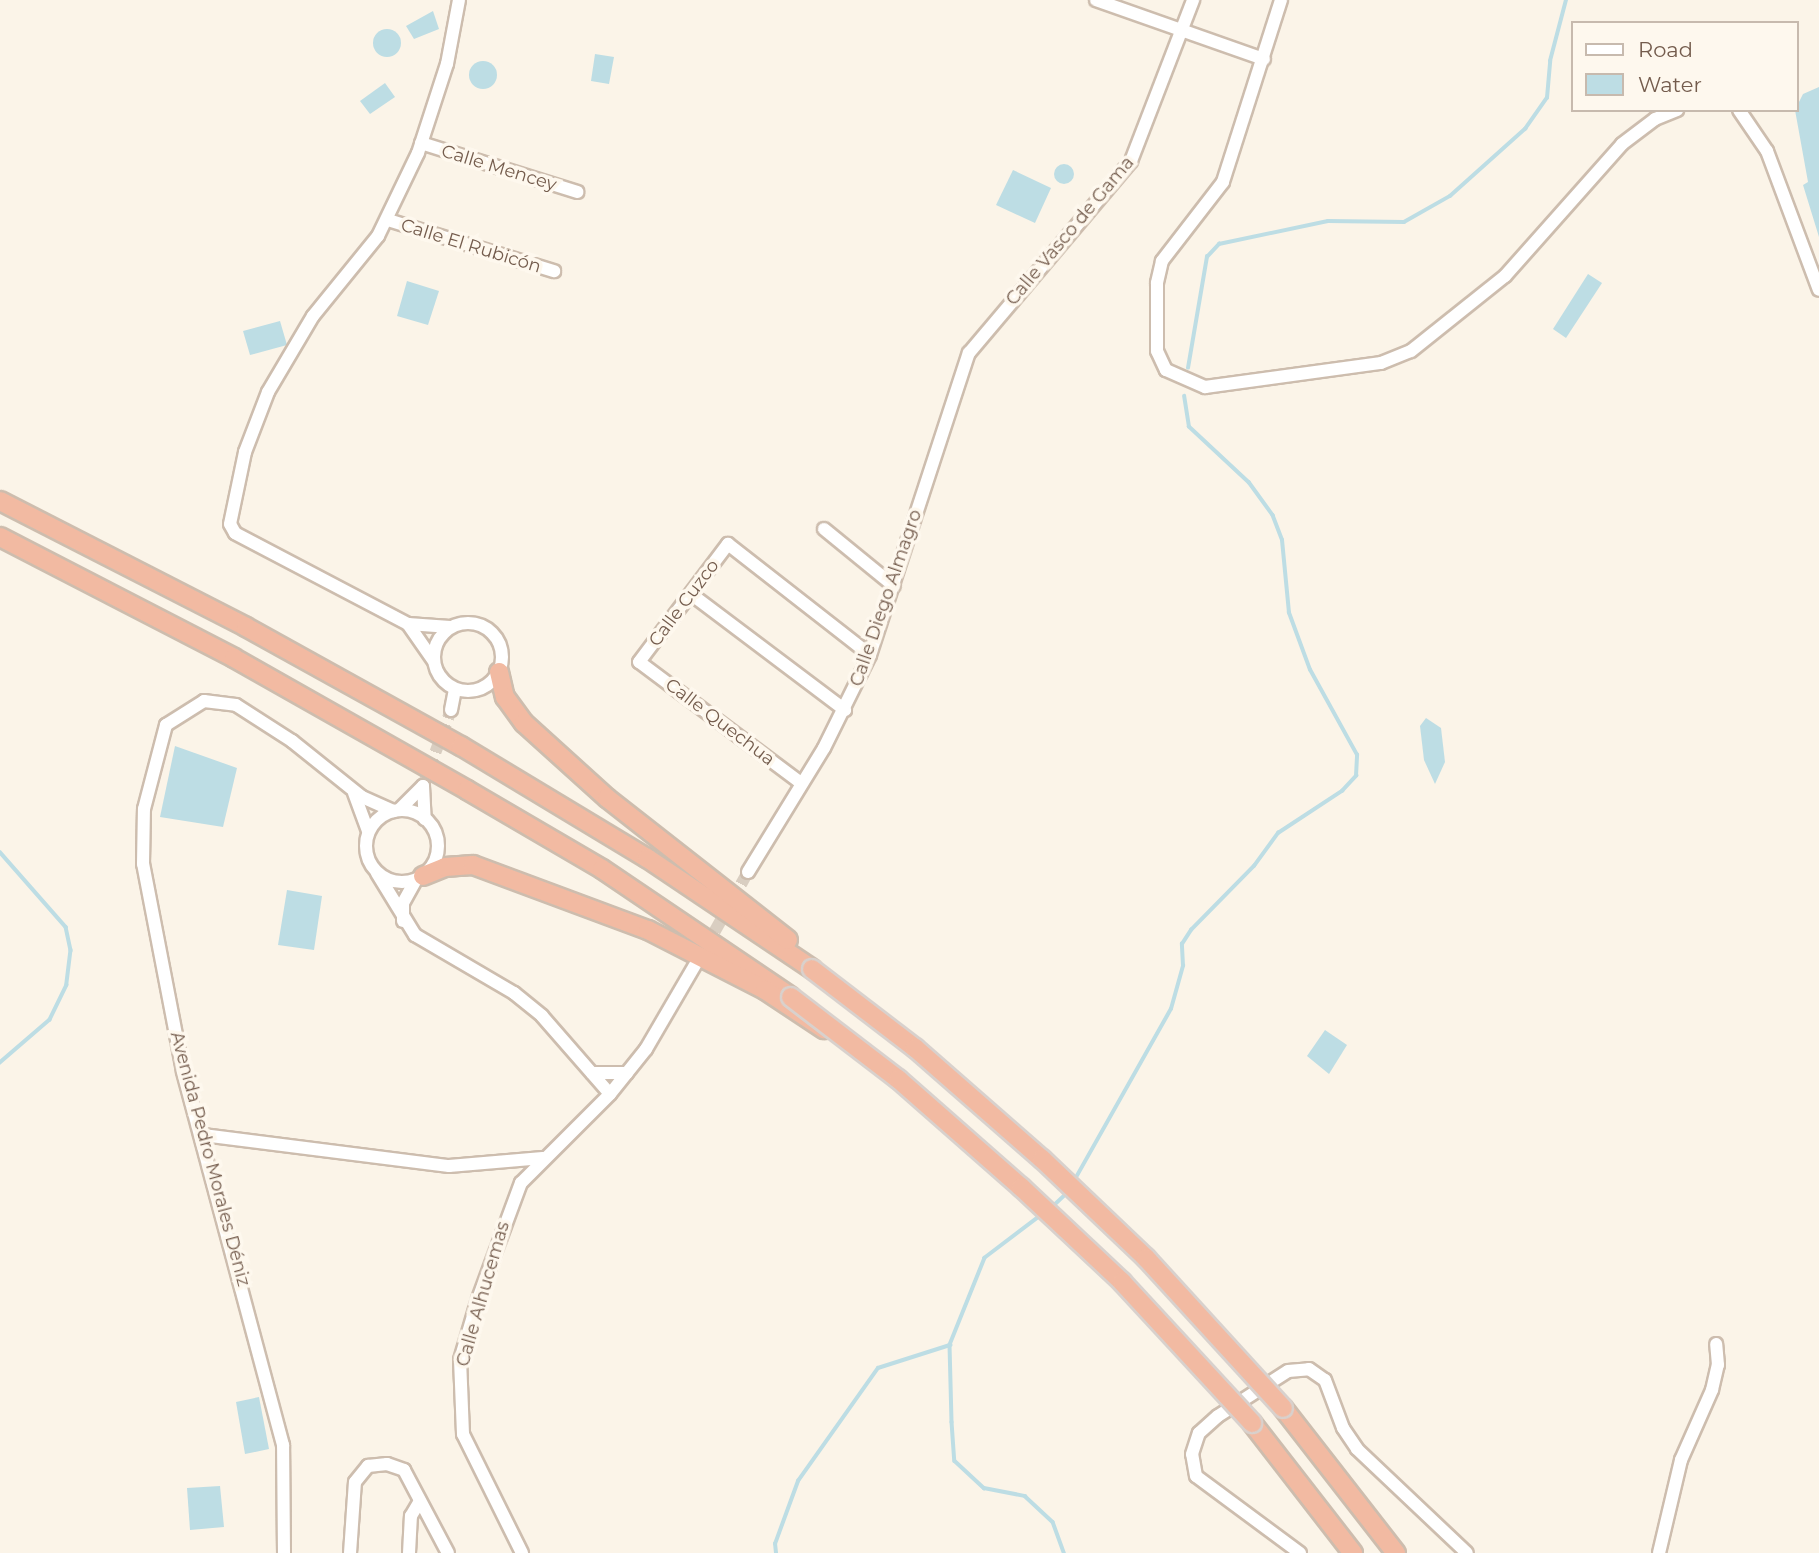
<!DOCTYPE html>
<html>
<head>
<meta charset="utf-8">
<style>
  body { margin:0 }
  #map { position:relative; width:1819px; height:1553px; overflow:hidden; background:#fbf4e8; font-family:Montserrat,sans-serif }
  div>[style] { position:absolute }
  .water>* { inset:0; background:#bddde4 }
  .round { border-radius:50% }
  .stream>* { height:3.5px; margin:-1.75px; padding:0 1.75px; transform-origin:1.75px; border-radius:1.75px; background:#bddde4 }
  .minor-tunnel>* { height:12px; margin-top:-6px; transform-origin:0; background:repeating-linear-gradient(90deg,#d9cec1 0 12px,transparent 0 18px) }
  .roads { filter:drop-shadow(2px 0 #cdbdae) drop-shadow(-2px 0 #cdbdae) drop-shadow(0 2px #cdbdae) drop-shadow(0 -2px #cdbdae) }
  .minor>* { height:12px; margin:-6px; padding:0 6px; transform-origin:6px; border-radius:6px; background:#fff }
  .minor>.ring { margin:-6px; padding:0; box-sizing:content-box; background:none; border:12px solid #fff; border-radius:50% }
  .highway>* { height:18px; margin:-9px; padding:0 9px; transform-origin:9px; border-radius:9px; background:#f2baa2 }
  .bridges { filter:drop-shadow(2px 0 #d8d1cd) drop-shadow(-2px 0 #d8d1cd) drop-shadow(0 2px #d8d1cd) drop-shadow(0 -2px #d8d1cd) }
  .highway-bridge>* { height:18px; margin:-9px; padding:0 9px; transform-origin:9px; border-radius:9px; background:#f2baa2 }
  span { translate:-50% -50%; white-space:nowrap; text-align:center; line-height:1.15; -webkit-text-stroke:7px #fef8ee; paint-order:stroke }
  .street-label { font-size:18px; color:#745c4d }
  .legend { position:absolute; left:1571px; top:21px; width:228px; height:91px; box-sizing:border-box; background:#fef8ee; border:2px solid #c7baae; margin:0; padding:9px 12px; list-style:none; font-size:21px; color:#745c4d }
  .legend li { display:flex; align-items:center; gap:14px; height:35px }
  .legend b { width:35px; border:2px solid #c7baae }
</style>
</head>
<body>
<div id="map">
  <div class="water">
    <i style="clip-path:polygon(433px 11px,439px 29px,414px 39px,406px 26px)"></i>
    <i class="round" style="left:373px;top:29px;width:28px;height:28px"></i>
    <i style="clip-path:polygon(595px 54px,614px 57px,609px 84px,591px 81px)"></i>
    <i class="round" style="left:469px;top:61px;width:28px;height:28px"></i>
    <i style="clip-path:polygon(385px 83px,395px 97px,370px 114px,360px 101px)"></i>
    <i style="clip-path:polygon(1819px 87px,1819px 237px,1803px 185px,1808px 182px,1795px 110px,1803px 94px)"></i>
    <i class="round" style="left:1054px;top:164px;width:20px;height:20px"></i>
    <i style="clip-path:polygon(1013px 170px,1051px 188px,1035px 223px,996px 205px)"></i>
    <i style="clip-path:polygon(1588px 274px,1602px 283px,1566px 338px,1553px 329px)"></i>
    <i style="clip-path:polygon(407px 281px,439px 291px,428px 325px,397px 316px)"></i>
    <i style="clip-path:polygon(280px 321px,287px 345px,250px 355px,243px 331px)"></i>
    <i style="clip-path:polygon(1426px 718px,1441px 728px,1445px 762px,1435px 784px,1424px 760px,1420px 726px)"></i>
    <i style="clip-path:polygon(175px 746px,237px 768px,223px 827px,160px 817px)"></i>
    <i style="clip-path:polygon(287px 890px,322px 896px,314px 950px,278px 945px)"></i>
    <i style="clip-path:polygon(1325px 1030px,1347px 1045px,1329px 1074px,1307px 1056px)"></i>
    <i style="clip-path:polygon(259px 1397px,269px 1449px,245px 1454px,236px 1402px)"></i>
    <i style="clip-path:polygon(220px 1486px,224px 1527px,190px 1530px,187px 1488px)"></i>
  </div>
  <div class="stream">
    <i style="left:1188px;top:368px;width:113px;rotate:-80.3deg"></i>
    <i style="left:1207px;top:257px;width:18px;rotate:-47deg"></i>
    <i style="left:1219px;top:244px;width:111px;rotate:-11.9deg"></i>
    <i style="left:1328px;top:221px;width:76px;rotate:0.8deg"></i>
    <i style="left:1404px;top:222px;width:53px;rotate:-29.5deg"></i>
    <i style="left:1450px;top:196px;width:101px;rotate:-41.8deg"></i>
    <i style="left:1525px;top:129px;width:38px;rotate:-55deg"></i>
    <i style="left:1547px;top:98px;width:37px;rotate:-85deg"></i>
    <i style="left:1550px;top:61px;width:63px;rotate:-75.3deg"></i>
    <i style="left:0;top:852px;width:100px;rotate:48.7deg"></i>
    <i style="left:66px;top:927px;width:24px;rotate:78deg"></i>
    <i style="left:71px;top:950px;width:35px;rotate:97deg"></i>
    <i style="left:67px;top:985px;width:39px;rotate:116deg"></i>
    <i style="left:50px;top:1020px;width:66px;rotate:139.3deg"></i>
    <i style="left:1074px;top:1181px;width:197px;rotate:-60.6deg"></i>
    <i style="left:1171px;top:1009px;width:45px;rotate:-74.4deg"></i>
    <i style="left:1183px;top:966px;width:22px;rotate:-93deg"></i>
    <i style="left:1182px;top:944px;width:17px;rotate:-57deg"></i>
    <i style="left:1191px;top:930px;width:90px;rotate:-45.5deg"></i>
    <i style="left:1254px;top:866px;width:41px;rotate:-54deg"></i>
    <i style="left:1278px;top:833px;width:77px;rotate:-33.3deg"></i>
    <i style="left:1342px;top:791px;width:21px;rotate:-47deg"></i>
    <i style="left:1356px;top:776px;width:21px;rotate:-87deg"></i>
    <i style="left:1357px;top:755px;width:97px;rotate:-118.9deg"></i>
    <i style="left:1310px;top:670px;width:61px;rotate:-110.2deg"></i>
    <i style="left:1289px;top:613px;width:73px;rotate:-95.5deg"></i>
    <i style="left:1282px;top:540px;width:26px;rotate:-111deg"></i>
    <i style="left:1273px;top:516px;width:41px;rotate:-126deg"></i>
    <i style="left:1249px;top:483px;width:82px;rotate:-137deg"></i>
    <i style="left:1189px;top:427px;width:31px;rotate:-99deg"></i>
    <i style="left:1052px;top:1207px;width:23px;rotate:-43deg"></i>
    <i style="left:1043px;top:1214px;width:73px;rotate:142.8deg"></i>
    <i style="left:985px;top:1258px;width:94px;rotate:111.9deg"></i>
    <i style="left:950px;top:1345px;width:77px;rotate:88.5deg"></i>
    <i style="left:952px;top:1422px;width:39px;rotate:86deg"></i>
    <i style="left:955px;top:1461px;width:40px;rotate:43deg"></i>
    <i style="left:984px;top:1488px;width:42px;rotate:11deg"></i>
    <i style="left:1025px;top:1496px;width:38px;rotate:43deg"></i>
    <i style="left:1053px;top:1522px;width:33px;rotate:70deg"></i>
    <i style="left:776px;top:1553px;width:9px;rotate:-96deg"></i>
    <i style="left:775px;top:1544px;width:67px;rotate:-69.9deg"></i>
    <i style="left:798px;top:1481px;width:138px;rotate:-54.7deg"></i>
    <i style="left:878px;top:1368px;width:76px;rotate:-17.7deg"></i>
  </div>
  <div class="minor-tunnel">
    <i style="left:423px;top:786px;width:81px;rotate:-69.8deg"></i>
    <i style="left:706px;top:947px;width:86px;rotate:-60.8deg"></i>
  </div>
  <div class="roads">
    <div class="minor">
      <i style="left:1096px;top:0;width:178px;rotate:19.4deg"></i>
      <i style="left:1281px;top:0;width:191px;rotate:107.7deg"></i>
      <i style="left:1223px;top:182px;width:100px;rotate:127.7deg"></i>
      <i style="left:1162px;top:261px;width:23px;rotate:103deg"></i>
      <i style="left:1157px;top:283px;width:68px;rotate:90deg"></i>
      <i style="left:1157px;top:351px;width:21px;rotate:65deg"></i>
      <i style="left:1166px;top:370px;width:43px;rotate:23.6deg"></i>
      <i style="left:1205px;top:387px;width:178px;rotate:-7.8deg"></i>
      <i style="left:1381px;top:363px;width:32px;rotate:-22deg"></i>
      <i style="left:1411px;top:351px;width:120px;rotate:-38.6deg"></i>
      <i style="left:1505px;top:276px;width:176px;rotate:-48.4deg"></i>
      <i style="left:1622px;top:144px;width:41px;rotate:-37.1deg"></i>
      <i style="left:1655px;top:119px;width:24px;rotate:-22deg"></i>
      <i style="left:1739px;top:110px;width:50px;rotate:55.7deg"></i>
      <i style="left:1767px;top:151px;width:148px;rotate:69.5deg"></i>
      <i style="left:421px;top:143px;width:164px;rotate:17.4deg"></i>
      <i style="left:388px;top:220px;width:174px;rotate:17.1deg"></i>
      <i style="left:824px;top:529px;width:90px;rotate:39.2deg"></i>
      <i style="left:691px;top:594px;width:193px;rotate:37deg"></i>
      <i class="ring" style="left:434px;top:623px;width:56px;height:56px"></i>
      <i style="left:408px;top:624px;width:44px;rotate:55.2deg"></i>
      <i style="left:450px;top:627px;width:42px;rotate:-175.9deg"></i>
      <i style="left:408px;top:624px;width:195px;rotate:-152.3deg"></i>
      <i style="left:235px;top:533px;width:10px;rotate:-119deg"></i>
      <i style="left:230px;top:524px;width:74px;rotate:-78.2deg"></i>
      <i style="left:245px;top:452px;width:64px;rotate:-69deg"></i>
      <i style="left:268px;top:392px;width:88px;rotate:-59.4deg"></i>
      <i style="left:313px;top:316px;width:103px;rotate:-50.9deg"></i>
      <i style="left:378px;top:236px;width:92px;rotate:-64.3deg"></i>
      <i style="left:418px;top:153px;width:94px;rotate:-72deg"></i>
      <i style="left:447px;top:64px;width:65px;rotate:-79.4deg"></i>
      <i style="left:451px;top:710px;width:21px;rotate:-79deg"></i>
      <i style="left:801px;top:783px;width:202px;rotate:-143.2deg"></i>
      <i style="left:639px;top:662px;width:148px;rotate:-53deg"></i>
      <i style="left:728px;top:544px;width:180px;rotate:38deg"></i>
      <i style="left:423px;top:786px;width:33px;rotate:87deg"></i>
      <i style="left:354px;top:793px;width:40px;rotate:69.8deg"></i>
      <i class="ring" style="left:366px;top:810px;width:60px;height:60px"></i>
      <i style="left:399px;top:810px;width:34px;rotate:-45deg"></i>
      <i style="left:748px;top:872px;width:145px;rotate:-58.5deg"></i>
      <i style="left:824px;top:748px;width:104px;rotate:-63.7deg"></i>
      <i style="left:870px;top:655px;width:318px;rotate:-71.9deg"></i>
      <i style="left:969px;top:353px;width:251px;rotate:-49.8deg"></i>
      <i style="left:1131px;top:161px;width:173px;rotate:-68.9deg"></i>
      <i style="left:377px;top:873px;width:73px;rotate:58.5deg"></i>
      <i style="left:415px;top:935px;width:115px;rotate:30.4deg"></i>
      <i style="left:514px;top:993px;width:36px;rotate:39deg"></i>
      <i style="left:542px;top:1016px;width:103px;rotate:48.9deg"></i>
      <i style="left:403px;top:921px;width:18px;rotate:-90deg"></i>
      <i style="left:403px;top:903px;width:26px;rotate:-61deg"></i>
      <i style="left:592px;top:1073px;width:35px"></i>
      <i style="left:203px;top:1135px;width:248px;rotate:7.2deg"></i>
      <i style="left:449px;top:1166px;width:94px;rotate:-4.9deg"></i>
      <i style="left:284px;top:1553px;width:108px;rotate:-90.5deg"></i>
      <i style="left:283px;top:1445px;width:387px;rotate:-105deg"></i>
      <i style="left:183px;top:1071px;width:211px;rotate:-100.9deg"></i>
      <i style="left:143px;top:864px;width:55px;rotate:-89deg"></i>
      <i style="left:144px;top:809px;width:87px;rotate:-75.3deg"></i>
      <i style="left:166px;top:725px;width:45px;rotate:-32.3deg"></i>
      <i style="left:204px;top:701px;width:32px;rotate:7deg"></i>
      <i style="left:236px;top:705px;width:67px;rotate:32.7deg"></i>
      <i style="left:292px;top:741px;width:90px;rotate:38.7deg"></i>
      <i style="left:362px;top:797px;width:35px;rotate:24deg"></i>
      <i style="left:350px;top:1553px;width:71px;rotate:-86deg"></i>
      <i style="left:355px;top:1482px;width:21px;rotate:-51deg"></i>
      <i style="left:368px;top:1466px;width:19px;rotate:-6deg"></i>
      <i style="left:387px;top:1464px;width:18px;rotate:19deg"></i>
      <i style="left:404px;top:1470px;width:94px;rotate:62.1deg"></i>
      <i style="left:409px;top:1553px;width:37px;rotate:-87deg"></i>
      <i style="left:411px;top:1516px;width:17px;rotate:-59deg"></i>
      <i style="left:522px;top:1553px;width:133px;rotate:-116.4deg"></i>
      <i style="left:463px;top:1434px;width:74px;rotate:-92.3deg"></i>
      <i style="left:460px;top:1360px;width:64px;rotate:-73.6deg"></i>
      <i style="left:478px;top:1299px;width:124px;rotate:-69.7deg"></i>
      <i style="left:521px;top:1183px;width:126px;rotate:-45deg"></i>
      <i style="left:610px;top:1094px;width:58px;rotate:-51.3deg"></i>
      <i style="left:646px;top:1049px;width:97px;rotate:-59.7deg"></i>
      <i style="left:1300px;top:1553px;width:129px;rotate:-143.5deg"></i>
      <i style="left:1196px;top:1476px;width:22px;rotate:-100deg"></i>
      <i style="left:1192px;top:1454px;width:22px;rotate:-72deg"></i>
      <i style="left:1199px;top:1433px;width:25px;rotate:-42deg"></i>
      <i style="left:1218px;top:1416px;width:83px;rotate:-32.7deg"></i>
      <i style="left:1288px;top:1371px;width:21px;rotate:-5deg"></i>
      <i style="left:1309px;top:1369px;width:19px;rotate:35deg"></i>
      <i style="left:1325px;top:1380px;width:51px;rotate:69.4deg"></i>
      <i style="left:1343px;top:1428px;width:25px;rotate:56deg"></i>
      <i style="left:1357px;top:1449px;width:151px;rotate:43.4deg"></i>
      <i style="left:1659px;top:1553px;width:96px;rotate:-76.7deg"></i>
      <i style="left:1681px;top:1460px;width:77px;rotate:-66.1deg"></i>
      <i style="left:1712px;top:1390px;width:26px;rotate:-77deg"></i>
      <i style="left:1718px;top:1365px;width:21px;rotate:-95deg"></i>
    </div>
    <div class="highway">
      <i style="left:0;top:501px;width:276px;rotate:27.1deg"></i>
      <i style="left:246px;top:627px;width:246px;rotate:29deg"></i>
      <i style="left:461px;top:746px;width:217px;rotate:31.1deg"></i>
      <i style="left:647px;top:858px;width:199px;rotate:33.9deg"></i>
      <i style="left:0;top:537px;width:263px;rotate:27.3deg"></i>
      <i style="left:234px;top:658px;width:268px;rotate:29.5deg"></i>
      <i style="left:467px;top:790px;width:156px;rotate:30.3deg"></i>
      <i style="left:602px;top:869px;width:228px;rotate:34.1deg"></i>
      <i style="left:499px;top:672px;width:26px;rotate:77deg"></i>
      <i style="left:505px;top:697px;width:32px;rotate:54deg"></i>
      <i style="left:524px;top:723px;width:112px;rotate:42.1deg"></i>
      <i style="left:607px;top:798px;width:230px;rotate:38.1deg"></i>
      <i style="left:423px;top:876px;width:24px;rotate:-22deg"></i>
      <i style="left:445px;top:867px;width:28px;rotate:-4deg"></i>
      <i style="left:473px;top:865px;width:187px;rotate:20.4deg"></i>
      <i style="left:648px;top:930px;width:131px;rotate:27.1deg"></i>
      <i style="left:765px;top:990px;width:71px;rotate:33.5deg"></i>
      <i style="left:1283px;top:1408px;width:184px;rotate:52.1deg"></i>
      <i style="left:1252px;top:1423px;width:165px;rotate:52.2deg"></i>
    </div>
  </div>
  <div class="bridges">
    <div class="highway-bridge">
      <i style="left:812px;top:969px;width:130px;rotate:37.5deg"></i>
      <i style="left:915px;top:1048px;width:169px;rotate:41.2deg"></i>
      <i style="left:1042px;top:1159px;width:144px;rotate:43.6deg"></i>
      <i style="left:1146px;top:1258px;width:203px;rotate:47.6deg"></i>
      <i style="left:791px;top:997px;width:135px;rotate:37.5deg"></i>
      <i style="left:898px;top:1079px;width:164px;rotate:41.3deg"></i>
      <i style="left:1021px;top:1187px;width:139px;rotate:43.2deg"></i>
      <i style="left:1122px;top:1282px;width:192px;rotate:47.3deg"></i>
    </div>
  </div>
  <div class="street-label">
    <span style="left:499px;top:168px;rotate:17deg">Calle Mencey</span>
    <span style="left:1070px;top:231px;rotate:-50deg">Calle Vasco de Gama</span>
    <span style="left:471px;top:246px;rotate:17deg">Calle El Rubicón</span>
    <span style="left:886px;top:598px;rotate:-71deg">Calle Diego Almagro</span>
    <span style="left:684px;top:603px;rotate:-53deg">Calle Cuzco</span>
    <span style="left:720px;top:722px;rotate:37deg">Calle Quechua</span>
    <span style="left:210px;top:1159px;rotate:75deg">Avenida Pedro Morales Déniz</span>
    <span style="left:483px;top:1294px;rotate:-74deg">Calle Alhucemas</span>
  </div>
  <ul class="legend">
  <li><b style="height:9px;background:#fff"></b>Road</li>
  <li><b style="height:19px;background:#bddde4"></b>Water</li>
  </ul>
</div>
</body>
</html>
